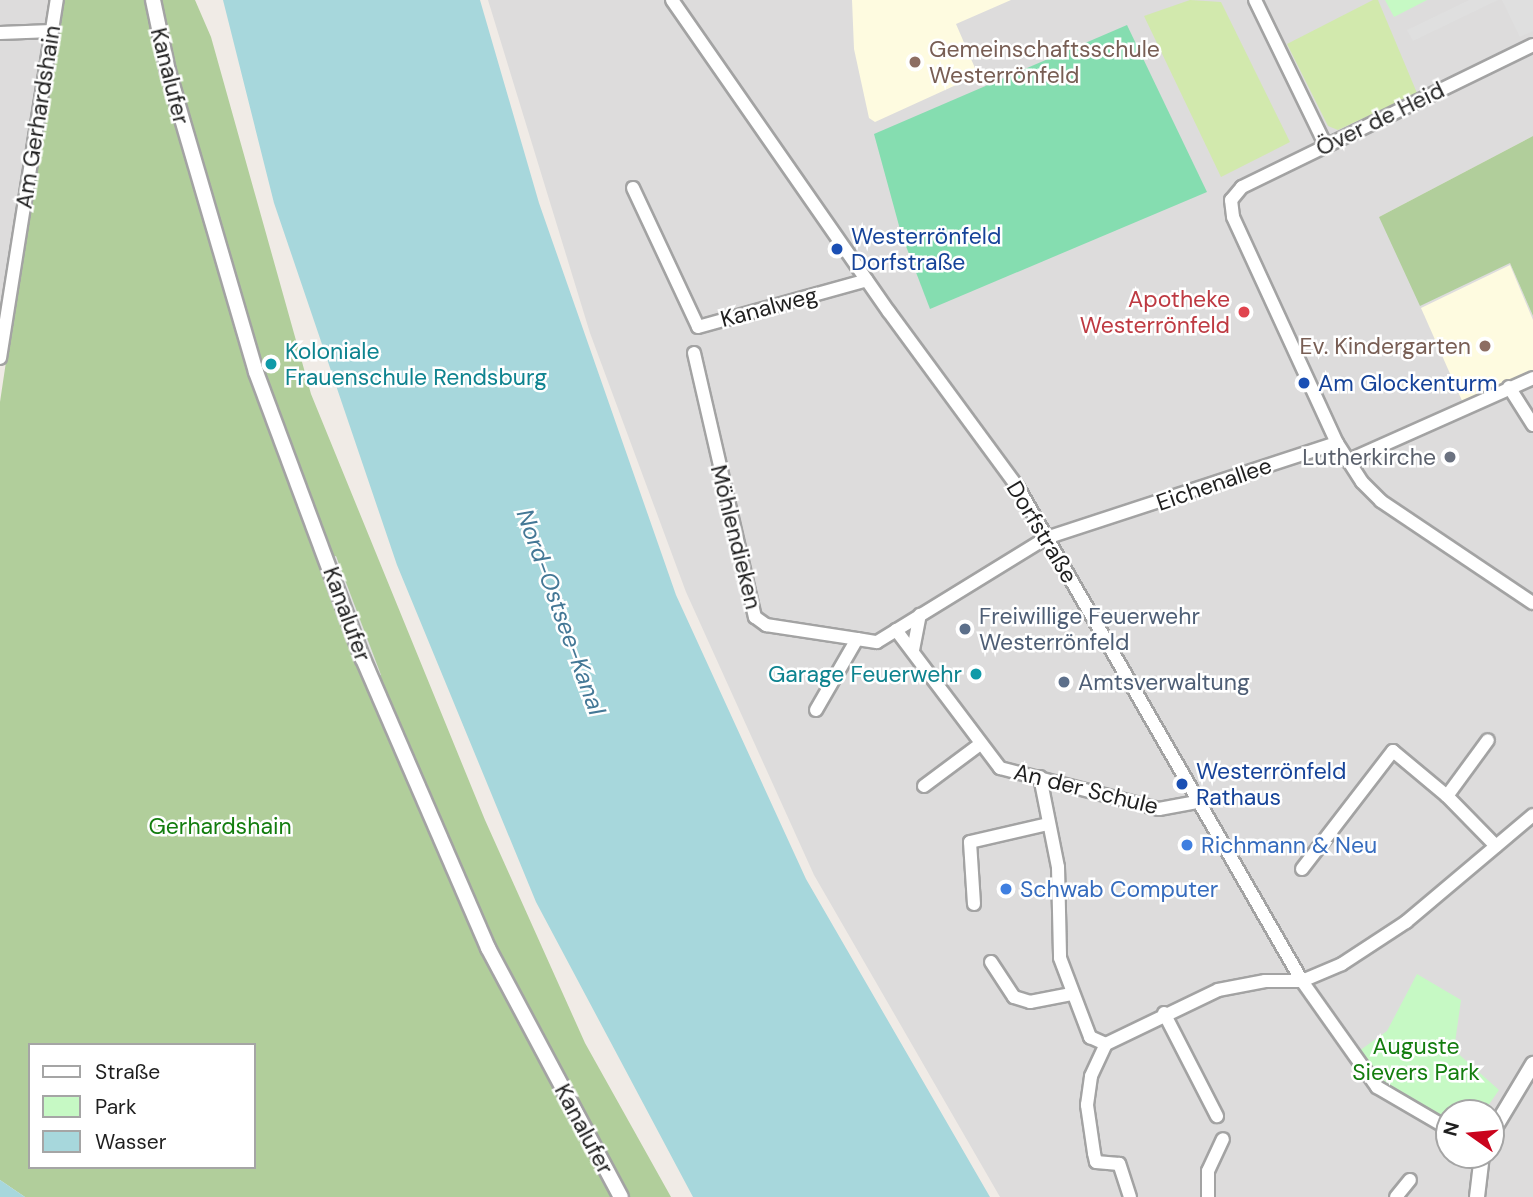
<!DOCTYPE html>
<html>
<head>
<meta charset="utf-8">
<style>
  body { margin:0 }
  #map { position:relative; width:1533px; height:1197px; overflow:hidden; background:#f0ebe6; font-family:"DM Sans",sans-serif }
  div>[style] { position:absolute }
  .residential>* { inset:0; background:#dddcdc }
  .education>* { inset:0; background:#fefbe0 }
  .grass>* { inset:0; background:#d2e9ad }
  .forest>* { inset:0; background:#b1ce9b }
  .park>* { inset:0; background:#c6f9c4 }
  .pitch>* { inset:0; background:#85ddb0 }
  .parking>* { inset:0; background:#dfdfdf }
  .water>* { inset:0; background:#a7d7dc }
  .roads { filter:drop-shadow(2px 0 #a3a3a3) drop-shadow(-2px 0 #a3a3a3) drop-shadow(0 2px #a3a3a3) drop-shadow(0 -2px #a3a3a3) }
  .minor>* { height:12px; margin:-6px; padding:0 6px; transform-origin:6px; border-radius:6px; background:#fff }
  .tertiary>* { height:14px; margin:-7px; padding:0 7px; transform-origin:7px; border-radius:7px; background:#fff }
  .dots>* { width:19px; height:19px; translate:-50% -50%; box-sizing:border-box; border:4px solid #fff; border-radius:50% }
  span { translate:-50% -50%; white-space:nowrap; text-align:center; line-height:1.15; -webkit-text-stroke:5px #fff; paint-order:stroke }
  .education-label { font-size:23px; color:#785e54 }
  .left { translate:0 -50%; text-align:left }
  .right { translate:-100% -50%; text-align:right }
  .street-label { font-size:23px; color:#1f1f1f }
  .transit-label { font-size:23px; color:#164399 }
  .health-label { font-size:23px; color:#be3a42 }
  .culture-label { font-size:23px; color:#0d838f }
  .worship-label { font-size:23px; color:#5b616d }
  .service-label { font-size:23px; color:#4e5e75 }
  .park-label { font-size:23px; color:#137d0e }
  .shop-label { font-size:23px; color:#366cbe }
  .water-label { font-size:24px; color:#447896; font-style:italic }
  .legend { position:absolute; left:28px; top:1043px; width:228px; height:126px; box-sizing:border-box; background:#fff; border:2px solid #a5a5a5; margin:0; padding:9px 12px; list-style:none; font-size:21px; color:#1f1f1f }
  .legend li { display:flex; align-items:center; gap:14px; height:35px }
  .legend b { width:35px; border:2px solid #a5a5a5 }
  .north { position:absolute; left:1435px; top:1099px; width:70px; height:70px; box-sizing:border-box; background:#fff; border:2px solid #a5a5a5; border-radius:50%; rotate:285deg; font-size:19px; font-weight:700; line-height:28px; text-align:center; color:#1f1f1f }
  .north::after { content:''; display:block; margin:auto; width:24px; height:32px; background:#ca041d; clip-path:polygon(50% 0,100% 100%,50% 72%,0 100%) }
</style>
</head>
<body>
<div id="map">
  <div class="residential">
    <i style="clip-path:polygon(0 0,51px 0,0 320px)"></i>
    <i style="clip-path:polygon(evenodd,488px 0,1533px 0,1533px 136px,1379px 217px,1510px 263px,1533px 316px,1533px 1197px,1000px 1197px,814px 875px,686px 592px,590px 333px,488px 0,1449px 1113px,1491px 1113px,1491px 1155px,1449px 1155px,1449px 1113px)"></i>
  </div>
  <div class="education">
    <i style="clip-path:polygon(852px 0,1011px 0,956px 24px,978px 75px,875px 122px,869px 118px,854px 49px)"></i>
    <i style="clip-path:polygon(1510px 265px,1533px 320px,1533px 371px,1463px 403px,1421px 308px)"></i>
  </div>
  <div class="grass">
    <i style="clip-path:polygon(1190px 0,1221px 2px,1290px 142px,1221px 177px,1144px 16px)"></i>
    <i style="clip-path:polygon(1373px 0,1378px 0,1417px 93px,1338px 130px,1328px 126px,1287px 44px)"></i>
  </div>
  <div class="forest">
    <i style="clip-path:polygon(evenodd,60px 0,195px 0,211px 37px,311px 394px,485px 820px,585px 1043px,671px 1197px,25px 1197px,0 1180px,0 402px,60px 0,336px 557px,377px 676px,335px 564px,336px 557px,60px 0,30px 1045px,254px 1045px,254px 1167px,30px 1167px,30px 1045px)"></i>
    <i style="clip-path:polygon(1533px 136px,1533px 316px,1510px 263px,1420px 306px,1379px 217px)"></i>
  </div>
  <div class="park">
    <i style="clip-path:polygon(1385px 0,1427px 0,1394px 17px)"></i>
    <i style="clip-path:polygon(1417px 974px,1461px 1000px,1454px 1050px,1499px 1090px,1483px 1113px,1449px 1113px,1449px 1118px,1402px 1099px,1381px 1082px,1359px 1051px,1387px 1031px)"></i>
  </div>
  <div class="pitch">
    <i style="clip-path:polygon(1127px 25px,1207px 192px,930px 309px,901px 233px,874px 134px)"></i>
  </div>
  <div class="parking">
    <i style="clip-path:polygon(1469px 0,1498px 0,1413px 41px,1407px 30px)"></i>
    <i style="clip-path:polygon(1502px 0,1533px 0,1533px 31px,1520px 37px)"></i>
    <i style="clip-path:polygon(336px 556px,381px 675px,377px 676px,332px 557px)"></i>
  </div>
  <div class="water">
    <i style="clip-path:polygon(223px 0,480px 0,539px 203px,676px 595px,806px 879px,990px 1197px,693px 1197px,536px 902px,397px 565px,274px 203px)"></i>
    <i style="clip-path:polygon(0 1180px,25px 1197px,0 1197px)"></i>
  </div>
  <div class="roads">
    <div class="minor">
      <i style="left:672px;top:0;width:380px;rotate:55.2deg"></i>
      <i style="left:889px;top:312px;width:216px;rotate:53.7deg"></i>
      <i style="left:1017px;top:486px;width:571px;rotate:60.07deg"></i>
      <i style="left:1302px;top:981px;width:130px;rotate:54.7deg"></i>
      <i style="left:1377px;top:1087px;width:83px;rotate:30.3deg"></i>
      <i style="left:1255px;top:0;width:162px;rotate:64.1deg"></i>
      <i style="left:0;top:33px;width:52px;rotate:-2.2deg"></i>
      <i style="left:1533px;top:45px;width:324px;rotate:154deg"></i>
      <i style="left:1242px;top:187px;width:17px;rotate:130deg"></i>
      <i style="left:1231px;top:200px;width:17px;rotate:83deg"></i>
      <i style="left:1233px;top:217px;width:249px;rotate:65.3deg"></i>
      <i style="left:1337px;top:443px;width:46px;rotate:57.3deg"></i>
      <i style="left:1362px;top:482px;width:27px;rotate:45deg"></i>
      <i style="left:1381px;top:501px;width:183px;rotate:33.9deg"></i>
      <i style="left:633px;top:188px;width:153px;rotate:64.9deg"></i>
      <i style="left:698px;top:327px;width:175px;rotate:-15.5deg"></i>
      <i style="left:694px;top:353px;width:271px;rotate:77deg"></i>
      <i style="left:755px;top:617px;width:14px;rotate:36deg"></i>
      <i style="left:766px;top:625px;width:92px;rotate:8.7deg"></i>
      <i style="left:857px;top:639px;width:20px;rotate:9deg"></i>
      <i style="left:877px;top:642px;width:198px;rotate:-31.6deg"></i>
      <i style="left:1046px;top:538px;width:306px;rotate:-18.1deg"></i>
      <i style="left:0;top:358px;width:363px;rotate:-81deg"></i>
      <i style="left:1509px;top:387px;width:45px;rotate:57.7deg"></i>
      <i style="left:1347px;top:461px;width:204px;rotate:-24deg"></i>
      <i style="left:896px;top:630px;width:173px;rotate:53deg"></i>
      <i style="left:1000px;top:768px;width:164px;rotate:14.5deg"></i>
      <i style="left:1159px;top:809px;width:44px;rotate:-10.5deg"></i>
      <i style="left:913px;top:650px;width:36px;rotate:-79deg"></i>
      <i style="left:816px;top:710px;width:82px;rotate:-60deg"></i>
      <i style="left:1040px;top:777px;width:92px;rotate:78.7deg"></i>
      <i style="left:1058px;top:867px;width:91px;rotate:88.7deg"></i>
      <i style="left:1060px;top:958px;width:85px;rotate:69.2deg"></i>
      <i style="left:1090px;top:1037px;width:17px;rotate:24deg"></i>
      <i style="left:924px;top:786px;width:69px;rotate:-36.7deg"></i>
      <i style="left:1447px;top:796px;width:69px;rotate:-53.8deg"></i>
      <i style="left:1302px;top:869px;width:149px;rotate:-52.4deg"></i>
      <i style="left:1393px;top:751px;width:70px;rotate:39.8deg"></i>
      <i style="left:1447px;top:796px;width:70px;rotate:45.6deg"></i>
      <i style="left:974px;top:904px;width:62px;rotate:-93.7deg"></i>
      <i style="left:970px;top:842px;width:80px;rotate:-13deg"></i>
      <i style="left:991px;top:962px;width:42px;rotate:56.7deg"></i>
      <i style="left:1014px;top:997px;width:17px;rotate:17deg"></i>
      <i style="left:1030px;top:1002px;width:42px;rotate:-11deg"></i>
      <i style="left:1164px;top:1013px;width:116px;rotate:62.8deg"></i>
      <i style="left:1130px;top:1197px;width:35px;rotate:-108deg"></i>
      <i style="left:1119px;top:1164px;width:23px;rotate:-175deg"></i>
      <i style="left:1096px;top:1162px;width:9px;rotate:-103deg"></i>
      <i style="left:1094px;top:1153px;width:49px;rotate:-98.3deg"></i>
      <i style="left:1087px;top:1105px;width:29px;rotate:-82deg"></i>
      <i style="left:1091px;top:1076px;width:35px;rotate:-65deg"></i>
      <i style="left:1106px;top:1044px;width:124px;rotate:-25.7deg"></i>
      <i style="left:1218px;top:990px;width:48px;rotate:-10.8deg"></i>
      <i style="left:1265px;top:981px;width:37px"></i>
      <i style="left:1302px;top:981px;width:43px;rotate:-23deg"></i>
      <i style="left:1342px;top:964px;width:77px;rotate:-33.3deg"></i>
      <i style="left:1406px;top:922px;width:166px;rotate:-40.1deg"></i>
      <i style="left:1208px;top:1197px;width:26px;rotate:-90deg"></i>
      <i style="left:1208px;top:1171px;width:35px;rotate:-65deg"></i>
      <i style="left:1396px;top:1197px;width:22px;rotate:-51deg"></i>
    </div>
    <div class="tertiary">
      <i style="left:153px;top:0;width:73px;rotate:78.1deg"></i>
      <i style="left:168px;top:71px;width:314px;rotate:73.7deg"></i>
      <i style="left:256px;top:372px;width:306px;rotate:69.6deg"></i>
      <i style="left:363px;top:659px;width:315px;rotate:66.6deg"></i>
      <i style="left:488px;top:948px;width:282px;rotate:61.9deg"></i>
      <i style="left:1491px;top:1134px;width:82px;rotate:-59deg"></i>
      <i style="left:1477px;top:1197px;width:42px;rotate:-83.2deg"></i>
    </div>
  </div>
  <div class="dots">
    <i style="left:915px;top:62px;background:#8d6e63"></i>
    <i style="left:837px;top:249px;background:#1a4fb4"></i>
    <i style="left:1244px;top:312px;background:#e0444e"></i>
    <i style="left:1485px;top:346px;background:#8d6e63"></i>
    <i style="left:271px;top:364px;background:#0f9aa8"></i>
    <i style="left:1304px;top:383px;background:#1a4fb4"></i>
    <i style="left:1450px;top:457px;background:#6b7280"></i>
    <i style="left:965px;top:629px;background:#5c6f8a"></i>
    <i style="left:976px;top:674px;background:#0f9aa8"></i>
    <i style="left:1064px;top:682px;background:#5c6f8a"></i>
    <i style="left:1182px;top:784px;background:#1a4fb4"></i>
    <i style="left:1187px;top:845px;background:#3f7fe0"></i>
    <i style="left:1006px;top:889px;background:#3f7fe0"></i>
  </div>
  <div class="education-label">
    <span class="left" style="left:929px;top:62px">Gemeinschaftsschule<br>Westerrönfeld</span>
    <span class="right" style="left:1471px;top:346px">Ev. Kindergarten</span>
  </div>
  <div class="street-label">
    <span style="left:170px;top:76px;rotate:76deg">Kanalufer</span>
    <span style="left:38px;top:117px;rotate:-81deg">Am Gerhardshain</span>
    <span style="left:1380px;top:119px;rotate:-26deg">Över de Heid</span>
    <span style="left:769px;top:307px;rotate:-15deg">Kanalweg</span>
    <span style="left:1214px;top:484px;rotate:-19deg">Eichenallee</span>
    <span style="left:1042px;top:532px;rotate:59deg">Dorfstraße</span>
    <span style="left:736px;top:537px;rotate:76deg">Möhlendieken</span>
    <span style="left:347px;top:614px;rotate:70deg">Kanalufer</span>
    <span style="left:1086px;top:789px;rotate:14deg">An der Schule</span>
    <span style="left:584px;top:1129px;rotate:62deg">Kanalufer</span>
  </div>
  <div class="transit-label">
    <span class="left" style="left:851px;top:249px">Westerrönfeld<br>Dorfstraße</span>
    <span class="left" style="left:1318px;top:383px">Am Glockenturm</span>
    <span class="left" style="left:1196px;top:784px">Westerrönfeld<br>Rathaus</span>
  </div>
  <div class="health-label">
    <span class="right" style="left:1230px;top:312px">Apotheke<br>Westerrönfeld</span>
  </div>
  <div class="culture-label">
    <span class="left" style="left:285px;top:364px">Koloniale<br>Frauenschule Rendsburg</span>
    <span class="right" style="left:962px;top:674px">Garage Feuerwehr</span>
  </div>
  <div class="worship-label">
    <span class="right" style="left:1436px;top:457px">Lutherkirche</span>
  </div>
  <div class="service-label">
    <span class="left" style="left:979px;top:629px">Freiwillige Feuerwehr<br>Westerrönfeld</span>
    <span class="left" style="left:1078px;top:682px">Amtsverwaltung</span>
  </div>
  <div class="park-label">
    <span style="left:220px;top:826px">Gerhardshain</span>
    <span style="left:1416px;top:1059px">Auguste<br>Sievers Park</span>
  </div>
  <div class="shop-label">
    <span class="left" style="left:1201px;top:845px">Richmann &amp; Neu</span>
    <span class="left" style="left:1020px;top:889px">Schwab Computer</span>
  </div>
  <div class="water-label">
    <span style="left:561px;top:612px;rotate:70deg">Nord-Ostsee-Kanal</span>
  </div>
  <ul class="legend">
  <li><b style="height:9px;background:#fff"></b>Straße</li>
  <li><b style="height:19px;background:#c6f9c4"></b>Park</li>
  <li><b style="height:19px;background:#a7d7dc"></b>Wasser</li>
  </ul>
  <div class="north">N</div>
</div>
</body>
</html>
